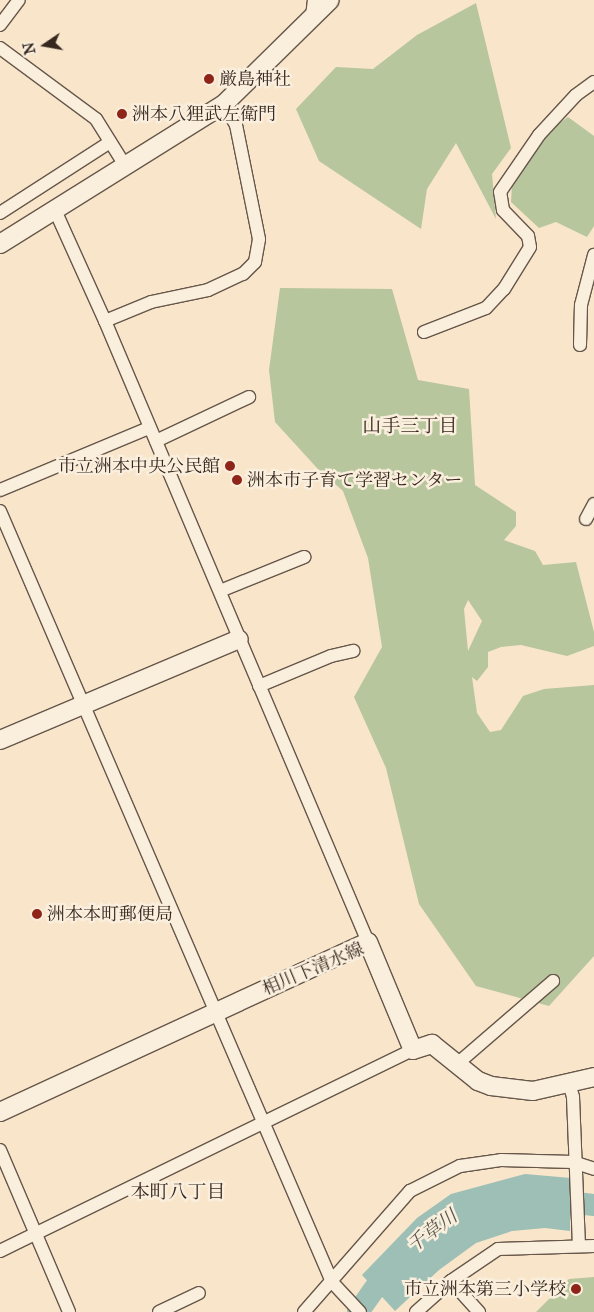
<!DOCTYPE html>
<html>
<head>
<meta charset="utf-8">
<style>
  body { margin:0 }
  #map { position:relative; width:594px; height:1312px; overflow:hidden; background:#f8e5ca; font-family:"IM FELL Great Primer","Noto Serif JP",serif }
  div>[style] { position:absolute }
  .green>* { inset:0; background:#b7c69c }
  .water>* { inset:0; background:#9dbfb5 }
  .river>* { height:22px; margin:-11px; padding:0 11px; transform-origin:11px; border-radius:11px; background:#9dbfb5 }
  .roads { filter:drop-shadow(1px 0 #66574a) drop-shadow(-1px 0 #66574a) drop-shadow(0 1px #66574a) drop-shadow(0 -1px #66574a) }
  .street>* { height:12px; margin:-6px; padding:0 6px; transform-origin:6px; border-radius:6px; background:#faeedd }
  .secondary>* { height:18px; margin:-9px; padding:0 9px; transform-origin:9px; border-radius:9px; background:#faeedd }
  .dots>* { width:14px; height:14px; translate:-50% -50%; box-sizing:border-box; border:2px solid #faeedd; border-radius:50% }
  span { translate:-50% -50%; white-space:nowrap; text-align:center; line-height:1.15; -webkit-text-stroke:5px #faeedd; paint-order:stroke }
  .poi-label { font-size:18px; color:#36281f }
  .left { translate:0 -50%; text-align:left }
  .right { translate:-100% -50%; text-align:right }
  .street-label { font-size:18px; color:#36281f }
  .neighbourhood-label { font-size:19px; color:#36281f }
  .water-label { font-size:19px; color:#55554c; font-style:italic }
  .north { position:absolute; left:20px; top:20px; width:50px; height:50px; -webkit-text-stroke:4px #faeedd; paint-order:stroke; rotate:258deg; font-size:14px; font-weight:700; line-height:20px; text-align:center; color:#36281f }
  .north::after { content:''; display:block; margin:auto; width:18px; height:22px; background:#36281f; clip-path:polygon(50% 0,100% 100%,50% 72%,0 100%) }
</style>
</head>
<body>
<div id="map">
  <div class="green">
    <i style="clip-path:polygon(476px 3px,511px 148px,492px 174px,496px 219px,456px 143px,427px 189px,421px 229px,319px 161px,296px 109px,336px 67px,373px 69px,417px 35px)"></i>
    <i style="clip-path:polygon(568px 117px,594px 136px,594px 226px,587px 237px,556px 222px,539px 228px,511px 202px,512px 184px,548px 131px)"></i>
    <i style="clip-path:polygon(evenodd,280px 288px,392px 289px,418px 380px,469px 389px,475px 485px,516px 512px,516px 526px,504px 540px,535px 551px,543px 565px,576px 562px,594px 632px,594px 646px,567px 656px,521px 645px,501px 647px,488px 652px,488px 667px,477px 681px,472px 677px,477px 713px,490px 732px,501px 730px,523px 696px,544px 689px,594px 685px,594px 956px,549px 1006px,476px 986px,419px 904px,386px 768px,354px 697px,382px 647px,368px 558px,343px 491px,317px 468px,275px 422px,269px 370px,280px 288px,468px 600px,482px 621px,468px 651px,464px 609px,468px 600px)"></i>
    <i style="clip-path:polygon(594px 1277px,594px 1312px,536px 1312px,569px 1279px)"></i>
  </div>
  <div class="water">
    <i style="clip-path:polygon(525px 1174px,571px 1178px,570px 1231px,545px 1228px,512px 1231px,476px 1243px,439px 1270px,395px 1311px,362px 1275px,417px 1218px,451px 1194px)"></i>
  </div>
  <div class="river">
    <i style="left:553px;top:1200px;width:41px;rotate:7deg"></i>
    <i style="left:358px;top:1312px;width:59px;rotate:-54.7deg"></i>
  </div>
  <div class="roads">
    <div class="street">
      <i style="left:312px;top:16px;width:16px;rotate:-83deg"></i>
      <i style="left:0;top:25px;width:31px;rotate:-53deg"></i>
      <i style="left:0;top:48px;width:119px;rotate:36.5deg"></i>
      <i style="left:96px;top:119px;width:57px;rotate:58deg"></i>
      <i style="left:54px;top:208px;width:124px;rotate:65.7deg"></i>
      <i style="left:105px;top:321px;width:674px;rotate:67.05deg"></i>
      <i style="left:0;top:213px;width:131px;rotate:-32.8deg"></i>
      <i style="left:105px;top:321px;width:50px;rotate:-22.4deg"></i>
      <i style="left:151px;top:302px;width:58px;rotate:-11.9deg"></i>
      <i style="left:208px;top:290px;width:38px;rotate:-25deg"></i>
      <i style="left:243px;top:274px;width:17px;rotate:-45deg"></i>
      <i style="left:255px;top:262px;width:23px;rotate:-80deg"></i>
      <i style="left:259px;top:239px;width:116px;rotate:-101.4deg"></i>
      <i style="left:236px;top:125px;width:24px;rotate:-120deg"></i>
      <i style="left:424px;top:332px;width:66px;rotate:-21.2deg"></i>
      <i style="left:486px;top:308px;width:26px;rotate:-47deg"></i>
      <i style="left:504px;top:289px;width:49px;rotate:-58.2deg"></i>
      <i style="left:530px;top:247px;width:11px;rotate:-100deg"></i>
      <i style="left:528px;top:236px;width:36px;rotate:-134deg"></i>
      <i style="left:503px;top:210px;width:18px;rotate:-99deg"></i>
      <i style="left:500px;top:192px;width:69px;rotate:-55.6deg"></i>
      <i style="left:539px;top:135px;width:54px;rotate:-47.2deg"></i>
      <i style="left:576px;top:95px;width:22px;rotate:-36deg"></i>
      <i style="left:580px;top:345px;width:40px;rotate:-88.6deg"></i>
      <i style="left:581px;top:305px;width:52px;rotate:-75.4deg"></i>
      <i style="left:156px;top:441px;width:103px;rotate:-25.3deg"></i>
      <i style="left:0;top:490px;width:161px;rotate:-22.6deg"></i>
      <i style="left:0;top:511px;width:839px;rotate:66.7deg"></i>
      <i style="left:332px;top:1282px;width:41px;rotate:47deg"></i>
      <i style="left:586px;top:519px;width:17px;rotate:-62deg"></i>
      <i style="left:220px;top:591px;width:91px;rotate:-22deg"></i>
      <i style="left:259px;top:686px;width:78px;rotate:-22.6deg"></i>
      <i style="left:331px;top:656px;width:23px;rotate:-13deg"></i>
      <i style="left:457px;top:1064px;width:127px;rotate:-40.8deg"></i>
      <i style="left:569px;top:1083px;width:15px;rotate:74deg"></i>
      <i style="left:573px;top:1097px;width:147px;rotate:87.7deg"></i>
      <i style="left:0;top:1150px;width:176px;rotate:66.9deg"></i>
      <i style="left:0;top:1251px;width:459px;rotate:-26deg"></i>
      <i style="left:451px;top:1281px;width:42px;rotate:47.9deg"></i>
      <i style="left:159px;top:1312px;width:44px;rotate:-25.4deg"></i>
      <i style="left:304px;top:1312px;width:161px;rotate:-48.8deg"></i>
      <i style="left:410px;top:1191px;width:56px;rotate:-26.6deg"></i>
      <i style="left:460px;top:1166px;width:41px;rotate:-8.3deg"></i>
      <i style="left:501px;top:1160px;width:72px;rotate:1.6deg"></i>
      <i style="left:573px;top:1162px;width:22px;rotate:18deg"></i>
      <i style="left:416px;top:1312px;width:47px;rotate:-41.5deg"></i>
      <i style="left:451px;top:1281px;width:57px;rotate:-34.2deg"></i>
      <i style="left:498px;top:1249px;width:96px;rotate:-1.8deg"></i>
    </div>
    <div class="secondary">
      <i style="left:0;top:244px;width:264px;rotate:-32deg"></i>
      <i style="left:224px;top:104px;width:148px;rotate:-44.5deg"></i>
      <i style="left:0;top:740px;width:259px;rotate:-22.9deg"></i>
      <i style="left:0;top:1112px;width:405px;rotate:-24.8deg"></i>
      <i style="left:368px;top:942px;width:117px;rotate:67.4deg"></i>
      <i style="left:413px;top:1050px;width:20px;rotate:-18deg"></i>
      <i style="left:432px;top:1044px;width:59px;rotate:38.8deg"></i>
      <i style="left:478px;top:1081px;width:14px;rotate:21deg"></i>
      <i style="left:491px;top:1086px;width:42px;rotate:6.8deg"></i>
      <i style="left:533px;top:1091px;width:63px;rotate:-12.9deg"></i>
    </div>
  </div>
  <div class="dots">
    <i style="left:209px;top:79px;background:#8f2418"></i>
    <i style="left:122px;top:114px;background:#8f2418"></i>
    <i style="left:230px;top:466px;background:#8f2418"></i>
    <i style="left:237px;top:480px;background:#8f2418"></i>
    <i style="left:37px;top:914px;background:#8f2418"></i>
    <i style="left:576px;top:1289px;background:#8f2418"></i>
  </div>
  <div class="poi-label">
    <span class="left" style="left:219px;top:79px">厳島神社</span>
    <span class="left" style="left:132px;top:114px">洲本八狸武左衛門</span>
    <span class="right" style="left:220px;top:466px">市立洲本中央公民館</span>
    <span class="left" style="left:247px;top:480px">洲本市子育て学習センター</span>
    <span class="left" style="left:47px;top:914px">洲本本町郵便局</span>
    <span class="right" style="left:566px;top:1289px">市立洲本第三小学校</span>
  </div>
  <div class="street-label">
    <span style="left:313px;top:969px;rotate:-23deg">相川下清水線</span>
  </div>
  <div class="neighbourhood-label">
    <span style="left:410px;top:426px">山手三丁目</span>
    <span style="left:178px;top:1192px">本町八丁目</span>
  </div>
  <div class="water-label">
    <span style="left:432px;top:1231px;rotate:-37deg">千草川</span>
  </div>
  <div class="north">N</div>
</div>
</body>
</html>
